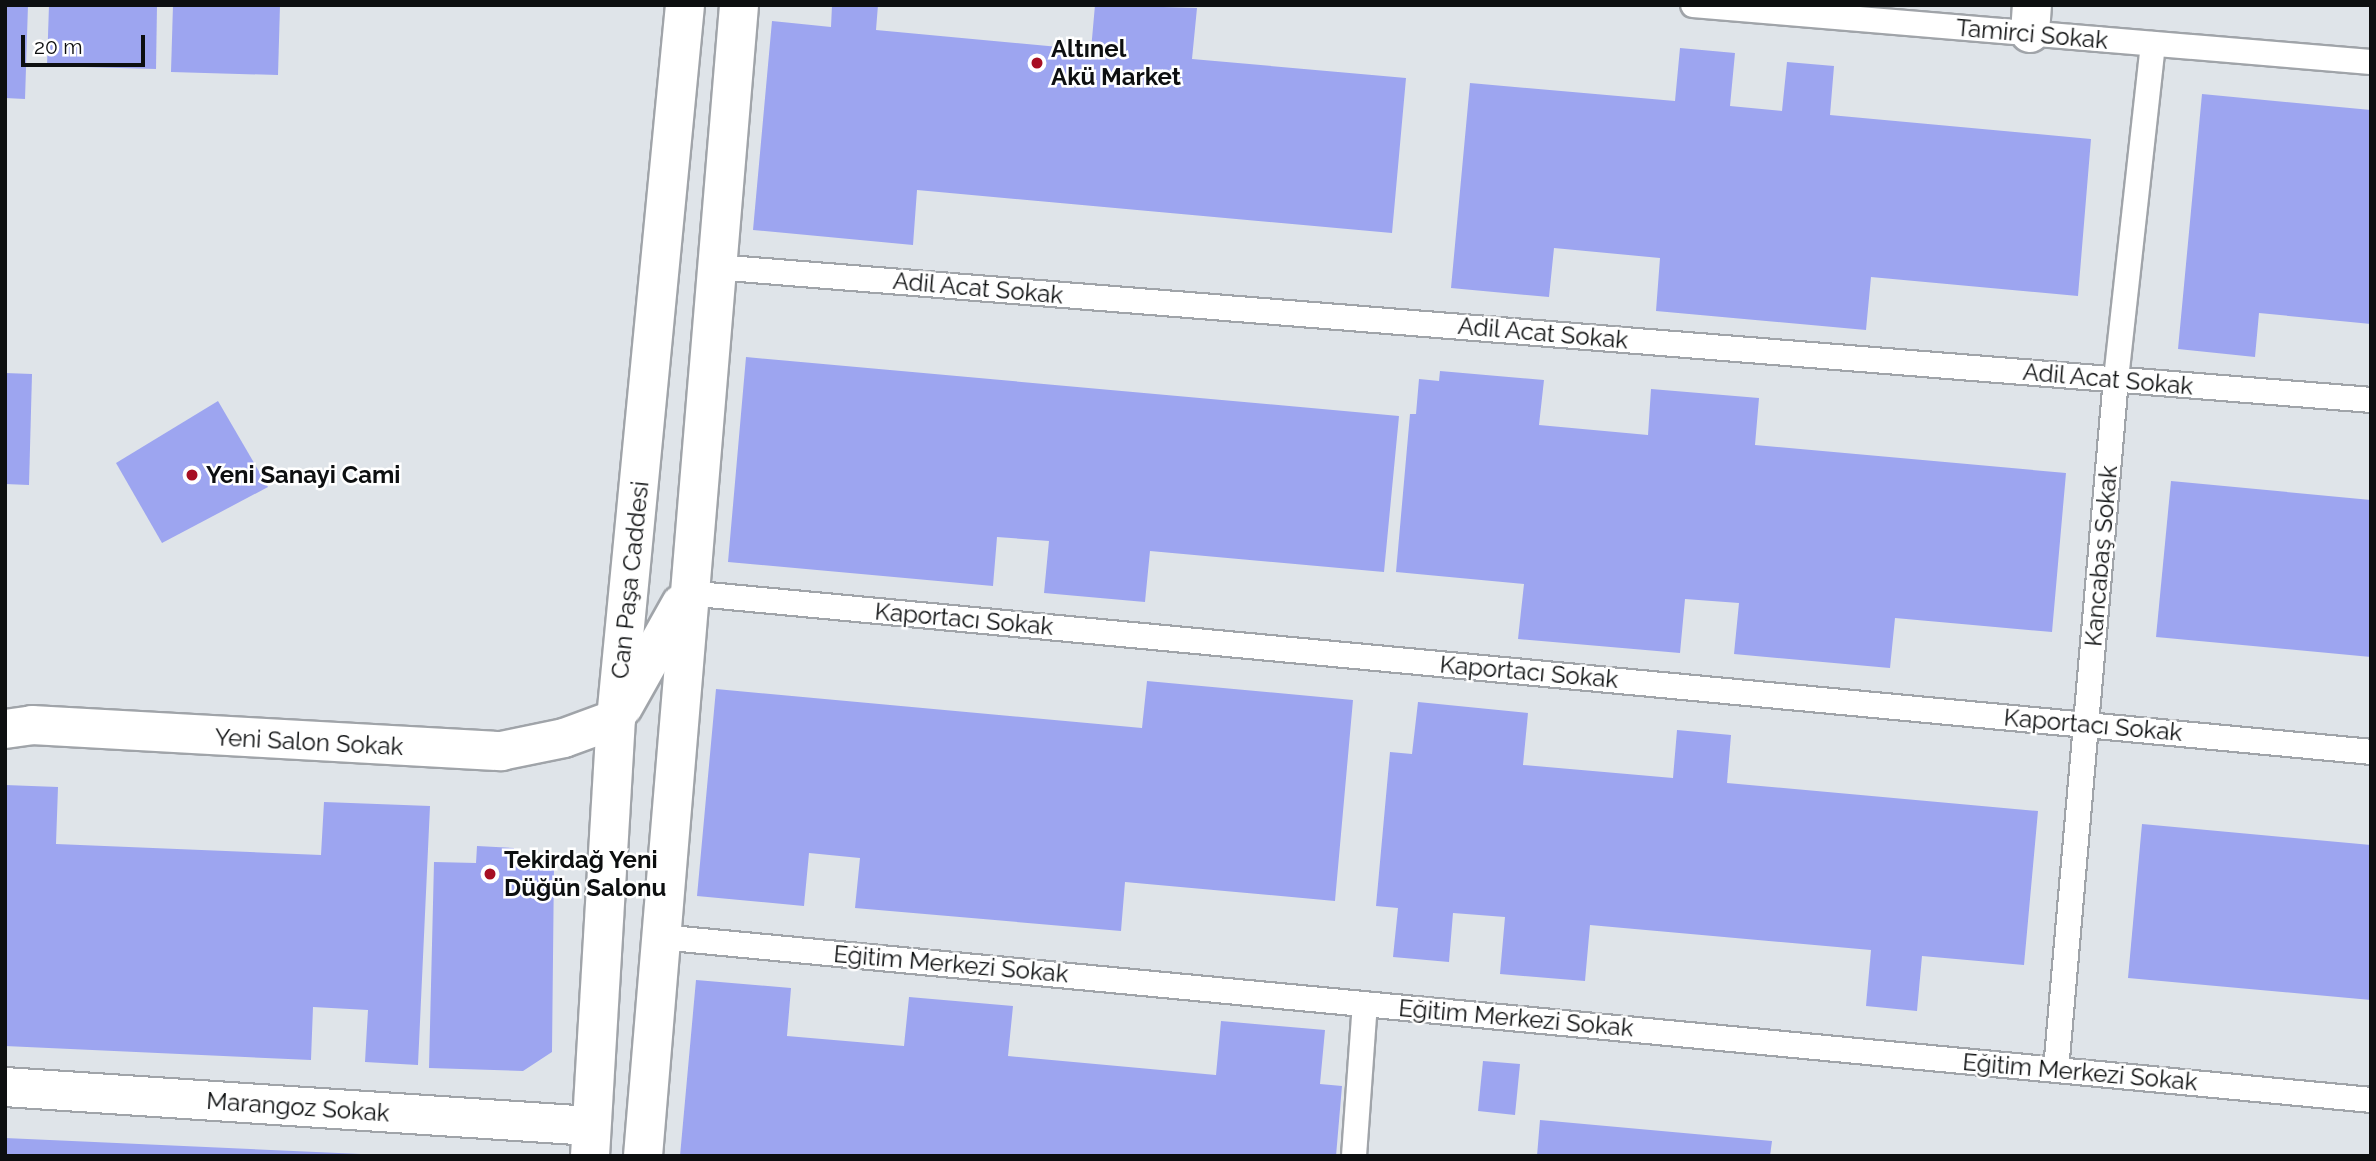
<!DOCTYPE html>
<html>
<head>
<meta charset="utf-8">
<style>
  body { margin:0 }
  #map { position:relative; width:2376px; height:1161px; overflow:hidden; background:#dfe4e9; font-family:Raleway,sans-serif }
  div>[style] { position:absolute }
  .building>* { inset:0; background:#9da5f0 }
  .roads { filter:drop-shadow(2px 0 #a0a4a9) drop-shadow(-2px 0 #a0a4a9) drop-shadow(0 2px #a0a4a9) drop-shadow(0 -2px #a0a4a9) }
  .service>* { height:24px; margin:-12px; padding:0 12px; transform-origin:12px; border-radius:12px; background:#fff }
  .minor>* { height:38px; margin:-19px; padding:0 19px; transform-origin:19px; border-radius:19px; background:#fff }
  .tertiary>* { height:38px; margin:-19px; padding:0 19px; transform-origin:19px; border-radius:19px; background:#fff }
  .dots>* { width:19px; height:19px; translate:-50% -50%; box-sizing:border-box; border:4px solid #fff; border-radius:50% }
  span { translate:-50% -50%; white-space:nowrap; text-align:center; line-height:1.15; -webkit-text-stroke:5px #fff; paint-order:stroke }
  .street-label { font-size:24px; color:#0d0f10 }
  .poi-label { font-size:24px; color:#0d0f10; font-weight:700 }
  .left { translate:0 -50%; text-align:left }
  .frame { position:absolute; inset:0; border:7px solid #0d0f10; pointer-events:none }
  .scale { position:absolute; left:21px; top:35px; width:124px; height:32px; box-sizing:border-box; border:4px solid #0d0f10; border-top:0; padding-left:9px; font-size:21px; line-height:24px; white-space:nowrap; color:#0d0f10; -webkit-text-stroke:5px #fff; paint-order:stroke }
</style>
</head>
<body>
<div id="map">
  <div class="building">
    <i style="clip-path:polygon(5px 5px,28px 5px,25px 99px,5px 98px)"></i>
    <i style="clip-path:polygon(49px 5px,157px 5px,156px 69px,47px 66px)"></i>
    <i style="clip-path:polygon(173px 5px,280px 5px,278px 75px,171px 72px)"></i>
    <i style="clip-path:polygon(832px 5px,878px 5px,876px 30px,1091px 50px,1095px 5px,1197px 8px,1192px 59px,1406px 78px,1392px 233px,917px 190px,913px 245px,753px 230px,772px 21px,831px 27px)"></i>
    <i style="clip-path:polygon(1680px 48px,1735px 53px,1730px 106px,1782px 111px,1787px 62px,1834px 66px,1830px 115px,2091px 139px,2078px 296px,1871px 277px,1866px 330px,1656px 311px,1660px 258px,1554px 248px,1549px 297px,1451px 288px,1470px 83px,1675px 101px)"></i>
    <i style="clip-path:polygon(2202px 94px,2371px 110px,2371px 324px,2259px 313px,2255px 357px,2178px 349px)"></i>
    <i style="clip-path:polygon(746px 357px,1399px 416px,1384px 572px,1150px 551px,1145px 602px,1044px 593px,1049px 541px,997px 537px,993px 586px,728px 562px)"></i>
    <i style="clip-path:polygon(1440px 371px,1544px 380px,1539px 425px,1648px 435px,1651px 389px,1759px 398px,1755px 445px,2066px 473px,2052px 632px,1895px 618px,1890px 668px,1734px 654px,1739px 603px,1685px 599px,1680px 653px,1518px 639px,1524px 584px,1396px 572px,1410px 414px,1416px 414px,1419px 379px,1439px 381px)"></i>
    <i style="clip-path:polygon(5px 373px,32px 374px,29px 485px,5px 484px)"></i>
    <i style="clip-path:polygon(218px 401px,268px 487px,162px 543px,116px 463px)"></i>
    <i style="clip-path:polygon(2171px 481px,2371px 500px,2371px 657px,2156px 637px)"></i>
    <i style="clip-path:polygon(1147px 681px,1353px 700px,1335px 901px,1125px 882px,1121px 931px,855px 908px,860px 858px,809px 853px,804px 906px,697px 896px,716px 689px,1142px 728px)"></i>
    <i style="clip-path:polygon(1418px 702px,1528px 713px,1523px 765px,1673px 778px,1677px 730px,1731px 735px,1727px 783px,2038px 811px,2024px 965px,1922px 956px,1917px 1011px,1866px 1006px,1871px 950px,1590px 925px,1585px 981px,1500px 974px,1505px 917px,1453px 913px,1449px 962px,1393px 957px,1398px 908px,1376px 906px,1390px 752px,1412px 754px)"></i>
    <i style="clip-path:polygon(5px 785px,58px 787px,56px 844px,321px 855px,324px 802px,430px 806px,418px 1065px,365px 1062px,368px 1010px,313px 1007px,311px 1060px,5px 1046px)"></i>
    <i style="clip-path:polygon(2142px 824px,2371px 845px,2371px 1000px,2128px 978px)"></i>
    <i style="clip-path:polygon(477px 846px,514px 848px,513px 864px,554px 864px,552px 1052px,523px 1071px,429px 1068px,434px 862px,476px 863px)"></i>
    <i style="clip-path:polygon(696px 980px,791px 988px,787px 1036px,904px 1046px,909px 997px,1013px 1006px,1008px 1056px,1216px 1075px,1221px 1021px,1325px 1030px,1320px 1084px,1342px 1086px,1336px 1156px,680px 1156px)"></i>
    <i style="clip-path:polygon(1483px 1061px,1520px 1064px,1515px 1115px,1478px 1111px)"></i>
    <i style="clip-path:polygon(1540px 1120px,1772px 1141px,1770px 1156px,1537px 1156px)"></i>
    <i style="clip-path:polygon(5px 1138px,361px 1154px,361px 1156px,5px 1156px)"></i>
  </div>
  <div class="roads">
    <div class="service">
      <i style="left:1693px;top:5px;width:680px;rotate:4.81deg"></i>
      <i style="left:715px;top:267px;width:1661px;rotate:4.59deg"></i>
      <i style="left:687px;top:593px;width:1691px;rotate:5.39deg"></i>
      <i style="left:660px;top:937px;width:1719px;rotate:5.44deg"></i>
      <i style="left:2056px;top:1070px;width:694px;rotate:-85.04deg"></i>
      <i style="left:2116px;top:379px;width:337px;rotate:-83.7deg"></i>
      <i style="left:1354px;top:1156px;width:152px;rotate:-85.9deg"></i>
    </div>
    <div class="minor">
      <i style="left:2030px;top:33px;width:28px;rotate:-86deg"></i>
      <i style="left:5px;top:729px;width:27px;rotate:-8deg"></i>
      <i style="left:32px;top:725px;width:470px;rotate:3.2deg"></i>
      <i style="left:501px;top:751px;width:64px;rotate:-11.7deg"></i>
      <i style="left:564px;top:738px;width:55px;rotate:-20.1deg"></i>
      <i style="left:5px;top:1087px;width:587px;rotate:3.81deg"></i>
    </div>
    <div class="tertiary">
      <i style="left:623px;top:707px;width:118px;rotate:-60.6deg"></i>
      <i style="left:590px;top:1156px;width:438px;rotate:-86.6deg"></i>
      <i style="left:616px;top:719px;width:717px;rotate:-84.48deg"></i>
      <i style="left:643px;top:1156px;width:1155px;rotate:-85.23deg"></i>
    </div>
  </div>
  <div class="dots">
    <i style="left:1037px;top:63px;background:#a70e23"></i>
    <i style="left:192px;top:475px;background:#a70e23"></i>
    <i style="left:490px;top:874px;background:#a70e23"></i>
  </div>
  <div class="street-label">
    <span style="left:2032px;top:34px;rotate:5deg">Tamirci Sokak</span>
    <span style="left:978px;top:288px;rotate:5deg">Adil Acat Sokak</span>
    <span style="left:1543px;top:333px;rotate:5deg">Adil Acat Sokak</span>
    <span style="left:2108px;top:379px;rotate:5deg">Adil Acat Sokak</span>
    <span style="left:2101px;top:556px;rotate:-85deg">Kancabaş Sokak</span>
    <span style="left:630px;top:580px;rotate:-84deg">Can Paşa Caddesi</span>
    <span style="left:964px;top:619px;rotate:5deg">Kaportacı Sokak</span>
    <span style="left:1529px;top:672px;rotate:5deg">Kaportacı Sokak</span>
    <span style="left:2093px;top:725px;rotate:5deg">Kaportacı Sokak</span>
    <span style="left:309px;top:742px;rotate:3deg">Yeni Salon Sokak</span>
    <span style="left:951px;top:964px;rotate:5deg">Eğitim Merkezi Sokak</span>
    <span style="left:1516px;top:1018px;rotate:5deg">Eğitim Merkezi Sokak</span>
    <span style="left:2080px;top:1072px;rotate:5deg">Eğitim Merkezi Sokak</span>
    <span style="left:298px;top:1107px;rotate:4deg">Marangoz Sokak</span>
  </div>
  <div class="poi-label">
    <span class="left" style="left:1051px;top:63px">Altınel<br>Akü Market</span>
    <span class="left" style="left:206px;top:475px">Yeni Sanayi Cami</span>
    <span class="left" style="left:504px;top:874px">Tekirdağ Yeni<br>Düğün Salonu</span>
  </div>
  <div class="frame"></div>
  <div class="scale">20 m</div>
</div>
</body>
</html>
